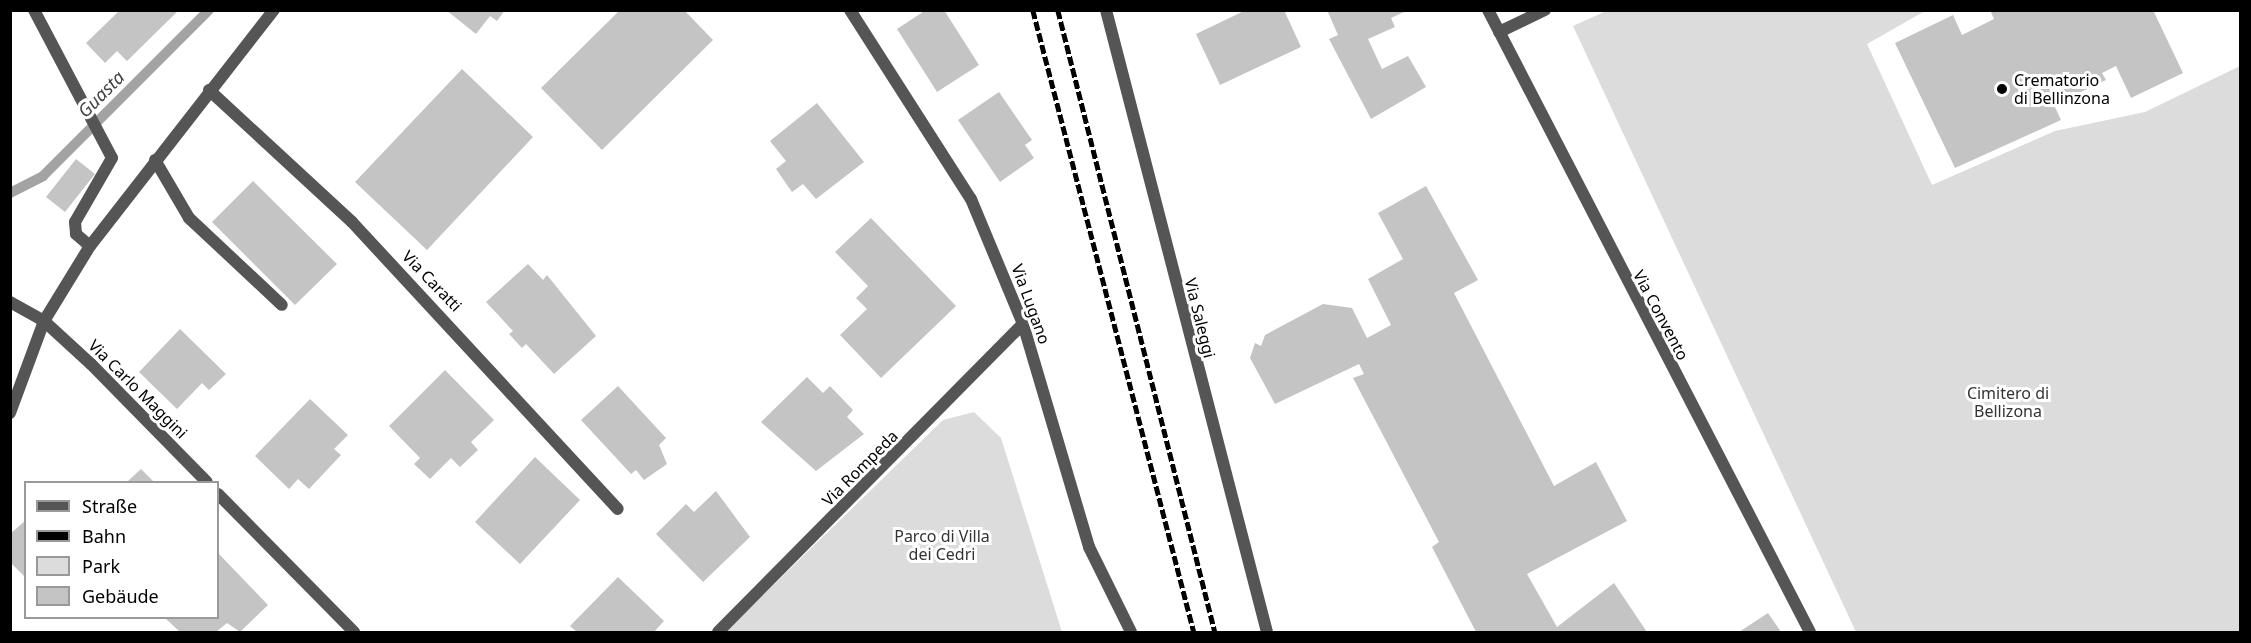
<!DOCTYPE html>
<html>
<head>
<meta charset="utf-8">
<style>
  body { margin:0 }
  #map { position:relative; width:2251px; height:643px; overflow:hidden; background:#fff; font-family:"Noto Sans",sans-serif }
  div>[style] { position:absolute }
  .green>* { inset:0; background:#dcdcdc }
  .stream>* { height:10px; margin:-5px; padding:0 5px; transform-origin:5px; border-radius:5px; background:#a3a3a3 }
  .building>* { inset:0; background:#c4c4c4 }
  .service>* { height:12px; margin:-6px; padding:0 6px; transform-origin:6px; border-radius:6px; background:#555 }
  .minor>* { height:12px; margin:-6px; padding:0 6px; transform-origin:6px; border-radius:6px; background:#555 }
  .rail>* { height:4.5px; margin-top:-2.25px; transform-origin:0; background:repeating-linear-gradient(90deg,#000 0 9px,transparent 0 12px) }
  .dots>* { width:16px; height:16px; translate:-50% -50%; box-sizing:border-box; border:3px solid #fff; border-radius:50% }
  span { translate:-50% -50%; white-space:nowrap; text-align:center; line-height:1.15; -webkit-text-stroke:6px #fff; paint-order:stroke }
  .poi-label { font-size:16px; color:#000 }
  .left { translate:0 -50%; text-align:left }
  .street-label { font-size:16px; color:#000 }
  .park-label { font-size:16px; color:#333 }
  .water-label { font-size:18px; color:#444; font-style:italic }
  .frame { position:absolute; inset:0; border:12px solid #000; pointer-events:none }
  .legend { position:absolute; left:24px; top:481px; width:195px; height:138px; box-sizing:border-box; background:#fff; border:2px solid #999; margin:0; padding:8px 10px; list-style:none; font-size:18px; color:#000 }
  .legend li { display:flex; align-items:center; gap:12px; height:30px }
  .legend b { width:30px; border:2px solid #999 }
</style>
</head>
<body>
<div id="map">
  <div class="green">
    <i style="clip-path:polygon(1606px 11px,1925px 11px,1867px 44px,1932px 185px,2055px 131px,2145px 112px,2240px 66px,2240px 632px,1856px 632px,1573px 26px)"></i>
    <i style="clip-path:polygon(974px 412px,1001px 438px,1062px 632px,725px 632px,943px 420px)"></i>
  </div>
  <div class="stream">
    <i style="left:10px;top:193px;width:37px;rotate:-27deg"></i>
    <i style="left:43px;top:176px;width:235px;rotate:-45deg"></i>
  </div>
  <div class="building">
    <i style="clip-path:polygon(120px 10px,179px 10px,127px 61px,117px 51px,105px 63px,86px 43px)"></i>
    <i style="clip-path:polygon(446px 10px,505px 10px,497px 21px,490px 16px,476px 34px)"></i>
    <i style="clip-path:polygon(620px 10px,684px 10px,713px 40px,602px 150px,541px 88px)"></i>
    <i style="clip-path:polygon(926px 10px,944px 10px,979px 65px,937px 92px,897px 29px)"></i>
    <i style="clip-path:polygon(1246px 10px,1284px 10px,1301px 47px,1220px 85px,1196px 34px)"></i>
    <i style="clip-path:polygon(1327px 10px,1408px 10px,1391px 18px,1395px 27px,1368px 39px,1382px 69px,1408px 56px,1426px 87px,1371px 119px,1329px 39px,1338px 35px)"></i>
    <i style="clip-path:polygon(1990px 10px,2153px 10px,2183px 73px,2131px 98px,2116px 66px,2102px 73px,2106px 80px,2054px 105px,2061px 120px,1955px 168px,1895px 43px,1953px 15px,1962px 35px,1994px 19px)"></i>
    <i style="clip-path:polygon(462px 69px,533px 137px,427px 250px,355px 182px)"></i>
    <i style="clip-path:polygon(999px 92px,1032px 140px,1025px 145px,1034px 158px,1000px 182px,958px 120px)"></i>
    <i style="clip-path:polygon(817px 103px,864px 162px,816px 199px,803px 184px,792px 192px,776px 169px,786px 161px,770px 141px)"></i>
    <i style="clip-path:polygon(76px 159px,95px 174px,65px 212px,46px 197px)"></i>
    <i style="clip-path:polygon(253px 181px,337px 264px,295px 305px,212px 222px)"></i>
    <i style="clip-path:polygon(1426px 186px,1478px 280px,1454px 293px,1554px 486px,1596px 462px,1627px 521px,1527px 574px,1557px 627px,1614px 583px,1647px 632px,1476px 632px,1432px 547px,1439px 542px,1353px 378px,1364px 374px,1359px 364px,1275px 404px,1250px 358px,1255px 343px,1261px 346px,1265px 335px,1323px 304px,1352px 308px,1367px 338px,1391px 325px,1368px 279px,1403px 259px,1378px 213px)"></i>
    <i style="clip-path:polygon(871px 218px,956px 306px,881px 378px,840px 335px,867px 309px,856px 298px,868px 286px,835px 252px)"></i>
    <i style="clip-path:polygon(528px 264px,543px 280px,547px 275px,596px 336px,554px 374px,526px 344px,522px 348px,509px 334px,513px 331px,486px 302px)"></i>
    <i style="clip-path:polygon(180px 329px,226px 374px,209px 390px,202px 383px,177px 409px,139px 372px)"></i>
    <i style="clip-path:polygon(445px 370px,494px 420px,471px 442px,478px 450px,460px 467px,451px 458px,430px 479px,414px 464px,420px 458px,389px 426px)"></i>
    <i style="clip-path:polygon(807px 377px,823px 393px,830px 386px,853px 410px,847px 417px,864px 434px,816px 471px,761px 422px)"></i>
    <i style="clip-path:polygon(618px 386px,666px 438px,659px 445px,667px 464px,644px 480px,636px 470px,631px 474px,581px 420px)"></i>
    <i style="clip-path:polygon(310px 399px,348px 435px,334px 449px,341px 455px,309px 489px,298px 479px,289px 489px,255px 456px)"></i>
    <i style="clip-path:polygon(535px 457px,580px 500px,520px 564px,475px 522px)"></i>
    <i style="clip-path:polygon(141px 469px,154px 482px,127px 482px)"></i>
    <i style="clip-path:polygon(716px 491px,750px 537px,703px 582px,656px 534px,686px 504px,694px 512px)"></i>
    <i style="clip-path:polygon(26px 520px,26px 578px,10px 562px,10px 534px)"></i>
    <i style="clip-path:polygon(218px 553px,268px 605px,240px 632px,227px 623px,216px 632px,180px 632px,165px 618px,218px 618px)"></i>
    <i style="clip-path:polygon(618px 577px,664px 621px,654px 632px,577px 632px,570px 626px)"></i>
    <i style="clip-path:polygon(1768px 613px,1781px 632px,1739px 632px)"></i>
  </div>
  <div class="service">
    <i style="left:34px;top:10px;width:167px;rotate:62.2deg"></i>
    <i style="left:112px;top:158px;width:74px;rotate:120deg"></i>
    <i style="left:75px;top:222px;width:12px;rotate:85deg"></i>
    <i style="left:76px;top:234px;width:18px;rotate:41deg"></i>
    <i style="left:209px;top:90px;width:195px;rotate:42.7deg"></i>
    <i style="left:352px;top:222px;width:391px;rotate:47.2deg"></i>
    <i style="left:155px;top:160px;width:67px;rotate:59.6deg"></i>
    <i style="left:189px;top:218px;width:127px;rotate:43.1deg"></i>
  </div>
  <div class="minor">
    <i style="left:850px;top:10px;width:224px;rotate:57.4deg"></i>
    <i style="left:971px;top:199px;width:135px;rotate:67.4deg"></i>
    <i style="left:1023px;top:324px;width:233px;rotate:73.5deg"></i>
    <i style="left:1089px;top:547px;width:95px;rotate:63.7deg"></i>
    <i style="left:1106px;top:10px;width:642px;rotate:75.49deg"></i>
    <i style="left:1488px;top:10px;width:700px;rotate:62.63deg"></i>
    <i style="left:1499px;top:32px;width:51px;rotate:-25.6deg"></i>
    <i style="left:10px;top:302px;width:39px;rotate:29deg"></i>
    <i style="left:44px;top:321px;width:64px;rotate:42.5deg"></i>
    <i style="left:91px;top:364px;width:165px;rotate:45.5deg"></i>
    <i style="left:10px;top:413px;width:98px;rotate:-69.7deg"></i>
    <i style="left:44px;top:321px;width:88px;rotate:-58.5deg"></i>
    <i style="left:90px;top:246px;width:299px;rotate:-52.1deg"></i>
    <i style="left:218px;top:494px;width:194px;rotate:45.4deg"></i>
    <i style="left:718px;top:632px;width:433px;rotate:-45.3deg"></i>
  </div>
  <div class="rail">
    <i style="left:1033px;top:10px;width:642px;rotate:75.49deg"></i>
    <i style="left:1058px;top:10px;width:642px;rotate:75.83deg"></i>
  </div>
  <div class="dots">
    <i style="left:2002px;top:89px;background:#000"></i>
  </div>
  <div class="poi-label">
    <span class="left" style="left:2014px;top:89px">Crematorio<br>di Bellinzona</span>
  </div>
  <div class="street-label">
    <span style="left:432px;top:281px;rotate:46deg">Via Caratti</span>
    <span style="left:1031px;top:304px;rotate:70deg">Via Lugano</span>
    <span style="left:1661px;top:315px;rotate:62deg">Via Convento</span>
    <span style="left:1200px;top:318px;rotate:76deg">Via Saleggi</span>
    <span style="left:138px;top:389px;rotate:45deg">Via Carlo Maggini</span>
    <span style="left:860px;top:468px;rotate:-45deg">Via Rompeda</span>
  </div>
  <div class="park-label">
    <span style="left:2008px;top:402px">Cimitero di<br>Bellizona</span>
    <span style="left:942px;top:545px">Parco di Villa<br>dei Cedri</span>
  </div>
  <div class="water-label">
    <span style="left:101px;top:94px;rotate:-45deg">Guasta</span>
  </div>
  <div class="frame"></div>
  <ul class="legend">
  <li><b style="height:8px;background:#555"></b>Straße</li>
  <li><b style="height:8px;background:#000"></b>Bahn</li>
  <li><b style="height:16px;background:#dcdcdc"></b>Park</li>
  <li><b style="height:16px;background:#c4c4c4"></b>Gebäude</li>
  </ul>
</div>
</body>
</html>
